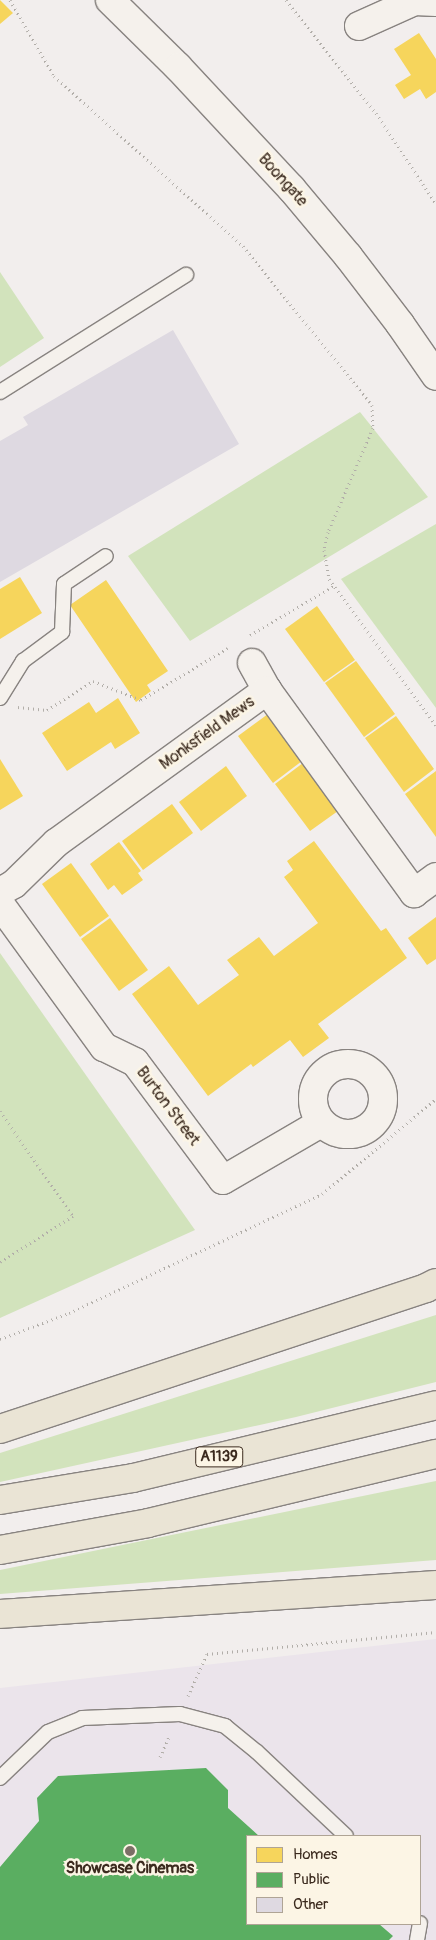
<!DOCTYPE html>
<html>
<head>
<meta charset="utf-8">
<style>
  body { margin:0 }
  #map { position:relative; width:436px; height:1940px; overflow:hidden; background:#f2eeed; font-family:Pangolin,sans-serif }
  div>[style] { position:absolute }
  .built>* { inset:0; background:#ebe4eb }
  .green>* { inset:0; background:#d2e3bc }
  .homes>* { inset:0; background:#f6d55c }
  .public>* { inset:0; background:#5aae61 }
  .building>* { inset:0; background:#ded9e1 }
  .path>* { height:3px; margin-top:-1.5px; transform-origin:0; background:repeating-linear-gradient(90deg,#b2aea9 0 1px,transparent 0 5px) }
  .roads { filter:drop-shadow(1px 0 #888380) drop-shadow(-1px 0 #888380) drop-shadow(0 1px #888380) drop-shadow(0 -1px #888380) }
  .lane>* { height:14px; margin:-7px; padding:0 7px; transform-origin:7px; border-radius:7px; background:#f5f1ec }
  .street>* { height:28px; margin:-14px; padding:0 14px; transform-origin:14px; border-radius:14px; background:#f5f1ec }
  .street>.ring { margin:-14px; padding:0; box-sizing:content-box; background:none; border:28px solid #f5f1ec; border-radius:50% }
  .secondary>* { height:28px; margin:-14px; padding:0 14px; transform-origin:14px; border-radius:14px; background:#f5f1ec }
  .highway>* { height:28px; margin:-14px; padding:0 14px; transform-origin:14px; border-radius:14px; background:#eae4d5 }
  .dots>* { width:14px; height:14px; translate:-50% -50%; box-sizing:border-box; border:2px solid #fcf5e5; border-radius:50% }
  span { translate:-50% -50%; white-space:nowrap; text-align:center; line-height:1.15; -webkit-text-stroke:5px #fcf5e5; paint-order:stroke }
  .shield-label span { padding:1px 4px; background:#fcf5e5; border:1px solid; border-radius:4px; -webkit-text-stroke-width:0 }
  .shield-label { font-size:15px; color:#3b2a1e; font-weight:700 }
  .street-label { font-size:16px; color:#3b2a1e }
  .poi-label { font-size:16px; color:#3b2a1e; font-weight:700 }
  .legend { position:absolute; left:246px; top:1835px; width:175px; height:90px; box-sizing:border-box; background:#fcf5e5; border:1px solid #afa495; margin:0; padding:6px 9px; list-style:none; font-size:15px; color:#3b2a1e }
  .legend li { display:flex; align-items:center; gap:10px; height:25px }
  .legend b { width:25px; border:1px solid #afa495 }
</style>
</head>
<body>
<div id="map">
  <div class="built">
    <i style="clip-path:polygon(evenodd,436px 1639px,436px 1940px,0 1940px,0 1688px,436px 1639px,247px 1836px,420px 1836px,420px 1924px,247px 1924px,247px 1836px)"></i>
  </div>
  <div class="green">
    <i style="clip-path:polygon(0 272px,44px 338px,0 367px)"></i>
    <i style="clip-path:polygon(360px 412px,428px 497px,190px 641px,128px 556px)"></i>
    <i style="clip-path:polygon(436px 524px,436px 708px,341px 579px)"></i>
    <i style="clip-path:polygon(0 953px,195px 1230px,0 1318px)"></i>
    <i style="clip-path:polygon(436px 1315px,436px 1382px,296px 1417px,0 1482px,0 1453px)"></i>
    <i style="clip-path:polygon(436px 1481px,436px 1560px,0 1594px,0 1570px)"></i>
  </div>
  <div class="homes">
    <i style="clip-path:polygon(0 0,13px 13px,0 24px)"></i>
    <i style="clip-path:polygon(419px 33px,436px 59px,436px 92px,426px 99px,420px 89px,404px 99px,395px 85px,411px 75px,394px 49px)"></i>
    <i style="clip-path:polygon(20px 577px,42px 613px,0 639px,0 589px)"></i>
    <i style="clip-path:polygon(106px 580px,168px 671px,147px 685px,151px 691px,136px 702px,70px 605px)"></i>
    <i style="clip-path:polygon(317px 606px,355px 660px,324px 682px,285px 629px)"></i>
    <i style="clip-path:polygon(356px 661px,395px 714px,364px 737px,325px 683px)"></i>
    <i style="clip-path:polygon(118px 698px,140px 733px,115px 749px,111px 742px,67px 771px,42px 733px,89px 702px,96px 713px)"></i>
    <i style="clip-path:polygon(268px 714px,302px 761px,273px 783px,238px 736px)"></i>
    <i style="clip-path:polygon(396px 716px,434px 769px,404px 792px,365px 738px)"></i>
    <i style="clip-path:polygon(0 759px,23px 796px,0 810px)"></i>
    <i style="clip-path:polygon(303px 763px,338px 811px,310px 831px,275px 784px)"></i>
    <i style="clip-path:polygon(226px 766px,247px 796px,201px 831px,179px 802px)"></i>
    <i style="clip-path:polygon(436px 771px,436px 837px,405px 794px)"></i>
    <i style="clip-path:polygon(172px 804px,193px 833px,143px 870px,122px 841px)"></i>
    <i style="clip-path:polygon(314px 841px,381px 931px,386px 928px,407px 958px,318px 1024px,329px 1038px,303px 1057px,290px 1040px,253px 1067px,251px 1064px,208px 1096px,132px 994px,169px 966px,198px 1005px,239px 975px,227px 960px,259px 937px,274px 956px,318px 923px,284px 877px,293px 870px,287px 861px)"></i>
    <i style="clip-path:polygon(119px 842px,141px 871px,138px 873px,143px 880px,122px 895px,114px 885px,108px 890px,90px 864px)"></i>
    <i style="clip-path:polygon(71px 863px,109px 916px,80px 937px,42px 884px)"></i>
    <i style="clip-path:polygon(436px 917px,436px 959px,427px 965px,408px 938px)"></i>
    <i style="clip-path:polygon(110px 918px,148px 970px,119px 991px,81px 939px)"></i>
  </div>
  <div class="public">
    <i style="clip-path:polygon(206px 1768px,228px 1790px,228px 1808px,259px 1836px,247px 1836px,247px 1924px,379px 1924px,393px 1936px,389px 1940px,0 1940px,0 1867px,39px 1821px,37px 1798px,58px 1776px)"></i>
  </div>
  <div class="building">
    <i style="clip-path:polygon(173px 330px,239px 444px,0 582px,0 441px,28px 425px,23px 417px)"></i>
  </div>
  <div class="path">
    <i style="left:10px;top:0;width:88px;rotate:59.9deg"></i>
    <i style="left:54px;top:76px;width:254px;rotate:42deg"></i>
    <i style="left:243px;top:246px;width:205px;rotate:50.9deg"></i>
    <i style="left:372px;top:405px;width:23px;rotate:88deg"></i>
    <i style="left:373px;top:428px;width:113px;rotate:113.4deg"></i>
    <i style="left:328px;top:532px;width:18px;rotate:103deg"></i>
    <i style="left:324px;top:550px;width:29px;rotate:80deg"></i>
    <i style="left:329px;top:579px;width:181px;rotate:53.8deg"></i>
    <i style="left:286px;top:0;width:144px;rotate:51.5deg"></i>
    <i style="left:376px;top:113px;width:109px;rotate:56.6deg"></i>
    <i style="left:250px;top:635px;width:97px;rotate:-30.3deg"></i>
    <i style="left:18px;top:707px;width:29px;rotate:6deg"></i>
    <i style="left:47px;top:710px;width:54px;rotate:-32.2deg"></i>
    <i style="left:93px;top:681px;width:52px;rotate:21.6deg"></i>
    <i style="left:141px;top:700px;width:101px;rotate:-30.9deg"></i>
    <i style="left:0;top:1111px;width:128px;rotate:55.2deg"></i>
    <i style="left:73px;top:1216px;width:86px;rotate:147.8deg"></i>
    <i style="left:0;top:1339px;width:74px;rotate:-20.6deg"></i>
    <i style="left:69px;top:1313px;width:280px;rotate:-25.2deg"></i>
    <i style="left:322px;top:1194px;width:148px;rotate:-39.8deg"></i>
    <i style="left:188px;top:1696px;width:46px;rotate:-65.7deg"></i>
    <i style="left:207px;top:1654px;width:230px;rotate:-5.5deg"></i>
    <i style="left:160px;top:1757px;width:24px;rotate:-66deg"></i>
  </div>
  <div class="roads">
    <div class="lane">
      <i style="left:0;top:392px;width:220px;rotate:-32.2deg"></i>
      <i style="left:0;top:698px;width:44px;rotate:-58.1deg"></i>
      <i style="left:23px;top:661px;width:49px;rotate:-36.6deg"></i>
      <i style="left:62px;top:632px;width:48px;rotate:-87.6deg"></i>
      <i style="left:64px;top:584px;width:50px;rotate:-33.7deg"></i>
      <i style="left:0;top:1778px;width:66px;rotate:-43.8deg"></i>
      <i style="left:48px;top:1732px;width:37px;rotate:-22deg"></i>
      <i style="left:82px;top:1718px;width:98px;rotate:-2.3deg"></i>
      <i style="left:180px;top:1714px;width:47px;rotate:14.9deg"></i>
      <i style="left:225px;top:1726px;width:41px;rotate:39.1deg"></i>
      <i style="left:257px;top:1752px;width:122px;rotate:43.3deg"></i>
      <i style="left:417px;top:1940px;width:17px;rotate:-80deg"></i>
    </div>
    <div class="street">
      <i style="left:359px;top:26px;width:61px;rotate:-24.1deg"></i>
      <i style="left:415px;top:1px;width:21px;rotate:3deg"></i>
      <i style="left:252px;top:663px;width:31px;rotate:61deg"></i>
      <i style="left:0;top:892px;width:16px;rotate:-30deg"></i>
      <i style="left:14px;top:884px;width:59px;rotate:-44.3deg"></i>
      <i style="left:56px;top:843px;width:261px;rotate:-35.9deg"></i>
      <i style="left:267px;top:690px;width:251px;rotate:54.1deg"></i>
      <i style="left:414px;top:893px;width:27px;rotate:-36deg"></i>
      <i style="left:0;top:904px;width:177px;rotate:54deg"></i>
      <i style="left:104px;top:1047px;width:34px;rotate:26deg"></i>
      <i style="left:135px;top:1062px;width:147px;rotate:53.3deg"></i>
      <i style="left:223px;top:1180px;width:113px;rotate:-30.2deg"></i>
      <i class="ring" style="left:313px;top:1064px;width:42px;height:42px"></i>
    </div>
    <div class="secondary">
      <i style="left:110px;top:0;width:95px;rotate:44.6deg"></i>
      <i style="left:178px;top:67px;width:166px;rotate:47deg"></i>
      <i style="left:291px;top:188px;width:89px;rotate:50deg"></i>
      <i style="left:348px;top:256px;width:86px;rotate:52.6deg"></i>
      <i style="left:400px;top:324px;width:63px;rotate:55.3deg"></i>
    </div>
    <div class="highway">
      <i style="left:0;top:1429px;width:449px;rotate:-18.3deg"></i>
      <i style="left:426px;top:1288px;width:11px;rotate:-27deg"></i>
      <i style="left:0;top:1500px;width:135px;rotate:-9.4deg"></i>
      <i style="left:133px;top:1478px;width:312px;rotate:-13.5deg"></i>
      <i style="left:0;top:1550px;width:150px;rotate:-10.3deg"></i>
      <i style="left:148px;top:1523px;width:296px;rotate:-13.5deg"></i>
      <i style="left:0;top:1614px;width:437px;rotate:-3.8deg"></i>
    </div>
  </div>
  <div class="dots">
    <i style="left:130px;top:1851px;background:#7b6f66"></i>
  </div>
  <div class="shield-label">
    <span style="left:219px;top:1457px">A1139</span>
  </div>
  <div class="street-label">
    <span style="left:283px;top:180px;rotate:48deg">Boongate</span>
    <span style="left:207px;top:733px;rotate:-36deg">Monksfield Mews</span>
    <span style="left:168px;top:1106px;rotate:53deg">Burton Street</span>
  </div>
  <div class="poi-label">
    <span style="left:130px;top:1868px">Showcase Cinemas</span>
  </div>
  <ul class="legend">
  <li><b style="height:14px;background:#f6d55c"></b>Homes</li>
  <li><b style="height:14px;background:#5aae61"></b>Public</li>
  <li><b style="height:14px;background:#ded9e1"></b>Other</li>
  </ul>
</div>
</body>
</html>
